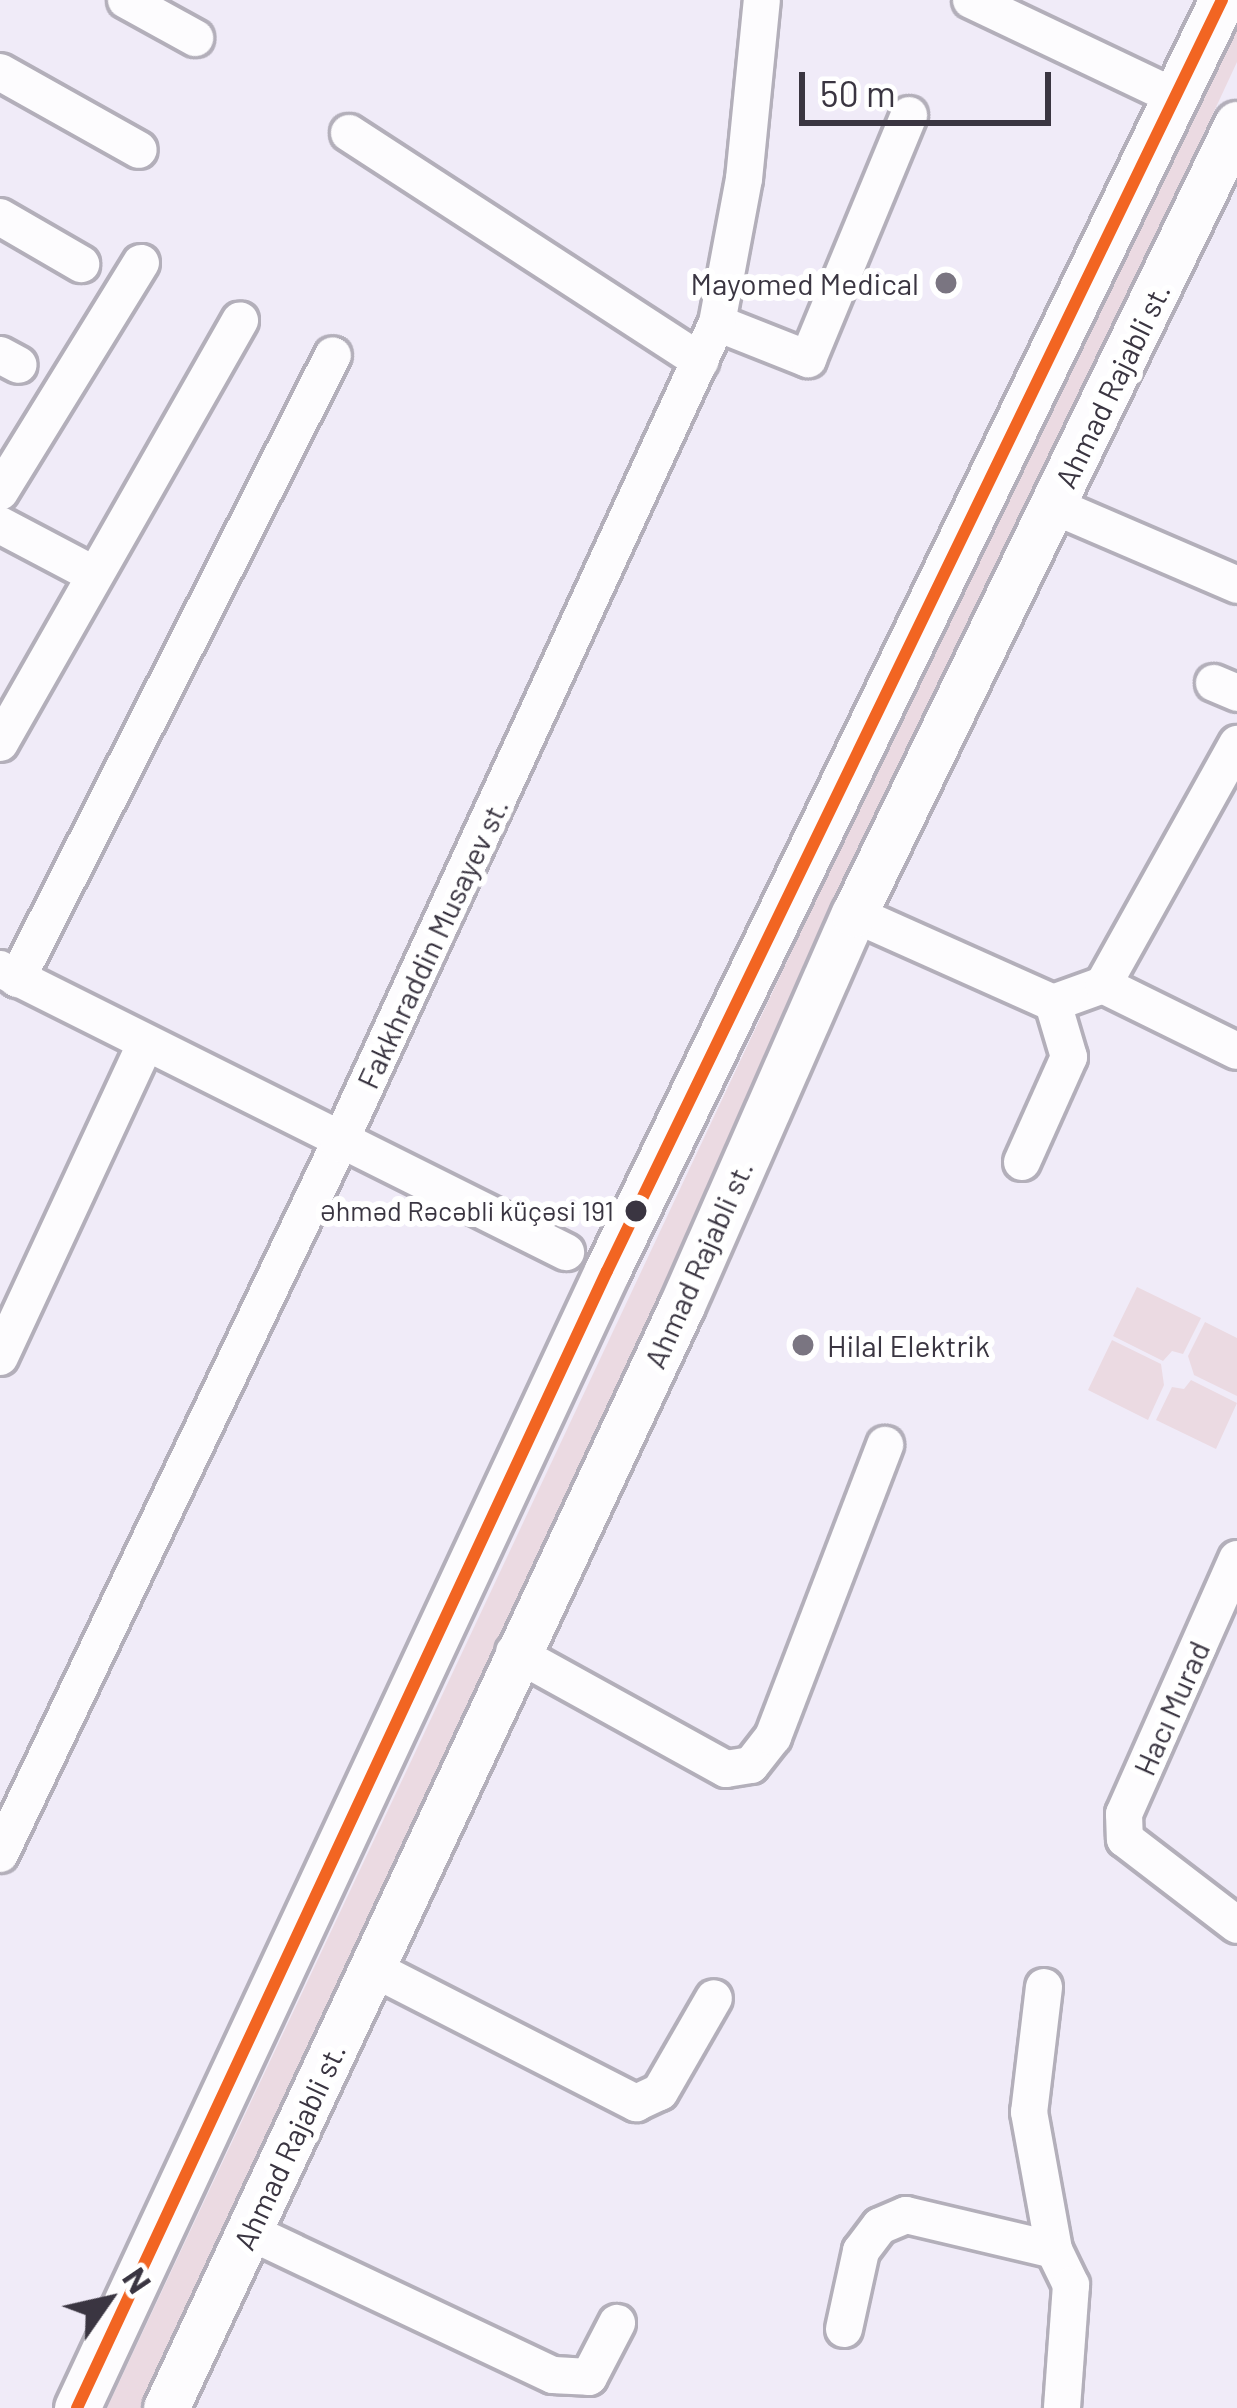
<!DOCTYPE html>
<html>
<head>
<meta charset="utf-8">
<style>
  body { margin:0 }
  #map { position:relative; width:1237px; height:2408px; overflow:hidden; background:#f0ebf8; font-family:Barlow,sans-serif }
  div>[style] { position:absolute }
  .green>* { inset:0; background:#ebdae2 }
  .roads { filter:drop-shadow(3px 0 #b3afba) drop-shadow(-3px 0 #b3afba) drop-shadow(0 3px #b3afba) drop-shadow(0 -3px #b3afba) }
  .minor>* { height:36px; margin:-18px; padding:0 18px; transform-origin:18px; border-radius:18px; background:#fdfcfe }
  .major>* { height:45px; margin:-22.5px; padding:0 22.5px; transform-origin:22.5px; border-radius:22.5px; background:#fdfcfe }
  .bus-1>* { height:12px; margin:-6px; padding:0 6px; transform-origin:6px; border-radius:6px; background:#f26522 }
  .dots>* { width:33px; height:33px; translate:-50% -50%; box-sizing:border-box; border:6px solid #fff; border-radius:50% }
  span { translate:-50% -50%; white-space:nowrap; text-align:center; line-height:1.15; -webkit-text-stroke:12px #fff; paint-order:stroke }
  .bus-label { font-size:27px; color:#3a3541 }
  .right { translate:-100% -50%; text-align:right }
  .poi-label { font-size:30px; color:#3a3541 }
  .left { translate:0 -50%; text-align:left }
  .street-label { font-size:30px; color:#3a3541 }
  .north { position:absolute; left:48px; top:2240px; width:120px; height:120px; -webkit-text-stroke:9px #fff; paint-order:stroke; rotate:56deg; font-size:33px; font-weight:700; line-height:48px; text-align:center; color:#3a3541 }
  .north::after { content:''; display:block; margin:auto; width:42px; height:54px; background:#3a3541; clip-path:polygon(50% 0,100% 100%,50% 72%,0 100%) }
  .scale { position:absolute; left:799px; top:72px; width:252px; height:54px; box-sizing:border-box; border:6px solid #3a3541; border-top:0; padding-left:15px; font-size:36px; line-height:42px; white-space:nowrap; color:#3a3541; -webkit-text-stroke:9px #fff; paint-order:stroke }
</style>
</head>
<body>
<div id="map">
  <div class="green">
    <i style="clip-path:polygon(1237px 4px,1237px 62px,148px 2408px,107px 2408px)"></i>
    <i style="clip-path:polygon(1137px 1287px,1201px 1318px,1183px 1354px,1172px 1351px,1163px 1361px,1113px 1336px)"></i>
    <i style="clip-path:polygon(1205px 1322px,1237px 1338px,1237px 1396px,1194px 1375px,1188px 1356px)"></i>
    <i style="clip-path:polygon(1112px 1340px,1161px 1364px,1164px 1385px,1148px 1420px,1088px 1390px)"></i>
    <i style="clip-path:polygon(1191px 1380px,1237px 1403px,1216px 1449px,1156px 1420px,1172px 1387px,1184px 1389px)"></i>
  </div>
  <div class="roads">
    <div class="minor">
      <i style="left:126px;top:0;width:79px;rotate:28.8deg"></i>
      <i style="left:971px;top:0;width:226px;rotate:25.4deg"></i>
      <i style="left:0;top:72px;width:159px;rotate:29.3deg"></i>
      <i style="left:349px;top:133px;width:419px;rotate:33deg"></i>
      <i style="left:0;top:217px;width:94px;rotate:30.1deg"></i>
      <i style="left:717px;top:323px;width:98px;rotate:21.6deg"></i>
      <i style="left:808px;top:359px;width:264px;rotate:-67.5deg"></i>
      <i style="left:0;top:355px;width:21px;rotate:28deg"></i>
      <i style="left:0;top:492px;width:269px;rotate:-58.4deg"></i>
      <i style="left:1054px;top:506px;width:199px;rotate:23.3deg"></i>
      <i style="left:0;top:525px;width:105px;rotate:27.8deg"></i>
      <i style="left:1214px;top:683px;width:25px;rotate:23deg"></i>
      <i style="left:0;top:743px;width:486px;rotate:-60.4deg"></i>
      <i style="left:854px;top:914px;width:218px;rotate:24.1deg"></i>
      <i style="left:1053px;top:1003px;width:53px;rotate:-19.8deg"></i>
      <i style="left:1103px;top:985px;width:149px;rotate:26.2deg"></i>
      <i style="left:0;top:969px;width:633px;rotate:26.57deg"></i>
      <i style="left:17px;top:979px;width:699px;rotate:-63.14deg"></i>
      <i style="left:1103px;top:985px;width:276px;rotate:-60.9deg"></i>
      <i style="left:1022px;top:1162px;width:115px;rotate:-65.9deg"></i>
      <i style="left:1069px;top:1057px;width:56px;rotate:-106.5deg"></i>
      <i style="left:0;top:1357px;width:344px;rotate:-65.1deg"></i>
      <i style="left:1237px;top:1559px;width:279px;rotate:113.9deg"></i>
      <i style="left:1124px;top:1814px;width:25px;rotate:88deg"></i>
      <i style="left:1125px;top:1839px;width:141px;rotate:37.5deg"></i>
      <i style="left:514px;top:1652px;width:242px;rotate:28.9deg"></i>
      <i style="left:726px;top:1769px;width:25px;rotate:-9deg"></i>
      <i style="left:751px;top:1765px;width:36px;rotate:-52deg"></i>
      <i style="left:773px;top:1737px;width:313px;rotate:-69deg"></i>
      <i style="left:0;top:1854px;width:787px;rotate:-64.48deg"></i>
      <i style="left:339px;top:1144px;width:904px;rotate:-65.28deg"></i>
      <i style="left:717px;top:323px;width:147px;rotate:-79.4deg"></i>
      <i style="left:744px;top:179px;width:180px;rotate:-84.3deg"></i>
      <i style="left:372px;top:1968px;width:297px;rotate:27.1deg"></i>
      <i style="left:636px;top:2103px;width:26px;rotate:-25deg"></i>
      <i style="left:660px;top:2092px;width:108px;rotate:-60.1deg"></i>
      <i style="left:1044px;top:1987px;width:126px;rotate:96.8deg"></i>
      <i style="left:1029px;top:2112px;width:140px;rotate:79.7deg"></i>
      <i style="left:248px;top:2231px;width:337px;rotate:25.3deg"></i>
      <i style="left:553px;top:2375px;width:36px;rotate:3deg"></i>
      <i style="left:589px;top:2377px;width:61px;rotate:-62.6deg"></i>
      <i style="left:844px;top:2329px;width:80px;rotate:-77.7deg"></i>
      <i style="left:861px;top:2251px;width:31px;rotate:-53deg"></i>
      <i style="left:880px;top:2226px;width:28px;rotate:-23deg"></i>
      <i style="left:906px;top:2215px;width:152px;rotate:13.3deg"></i>
      <i style="left:1054px;top:2250px;width:39px;rotate:64deg"></i>
      <i style="left:1071px;top:2285px;width:123px;rotate:94.2deg"></i>
    </div>
    <div class="major">
      <i style="left:77px;top:2408px;width:1254px;rotate:-65.01deg"></i>
      <i style="left:607px;top:1271px;width:1412px;rotate:-64.18deg"></i>
      <i style="left:166px;top:2408px;width:1218px;rotate:-64.93deg"></i>
      <i style="left:682px;top:1305px;width:427px;rotate:-66.3deg"></i>
      <i style="left:854px;top:914px;width:878px;rotate:-64.14deg"></i>
    </div>
  </div>
  <div class="bus-1">
    <i style="left:77px;top:2408px;width:1254px;rotate:-65.01deg"></i>
    <i style="left:607px;top:1271px;width:1412px;rotate:-64.18deg"></i>
  </div>
  <div class="dots">
    <i style="left:946px;top:283px;background:#7a7581"></i>
    <i style="left:636px;top:1211px;background:#3a3541"></i>
    <i style="left:803px;top:1345px;background:#7a7581"></i>
  </div>
  <div class="bus-label">
    <span class="right" style="left:614px;top:1211px">Əhməd Rəcəbli küçəsi 191</span>
  </div>
  <div class="poi-label">
    <span class="right" style="left:919px;top:283px">Mayomed Medical</span>
    <span class="left" style="left:827px;top:1345px">Hilal Elektrik</span>
  </div>
  <div class="street-label">
    <span style="left:1112px;top:385px;rotate:-64deg">Ahmad Rajabli st.</span>
    <span style="left:432px;top:943px;rotate:-65deg">Fakkhraddin Musayev st.</span>
    <span style="left:698px;top:1264px;rotate:-66deg">Ahmad Rajabli st.</span>
    <span style="left:1171px;top:1708px;rotate:-66deg">Hacı Murad</span>
    <span style="left:289px;top:2146px;rotate:-65deg">Ahmad Rajabli st.</span>
  </div>
  <div class="north">N</div>
  <div class="scale">50 m</div>
</div>
</body>
</html>
